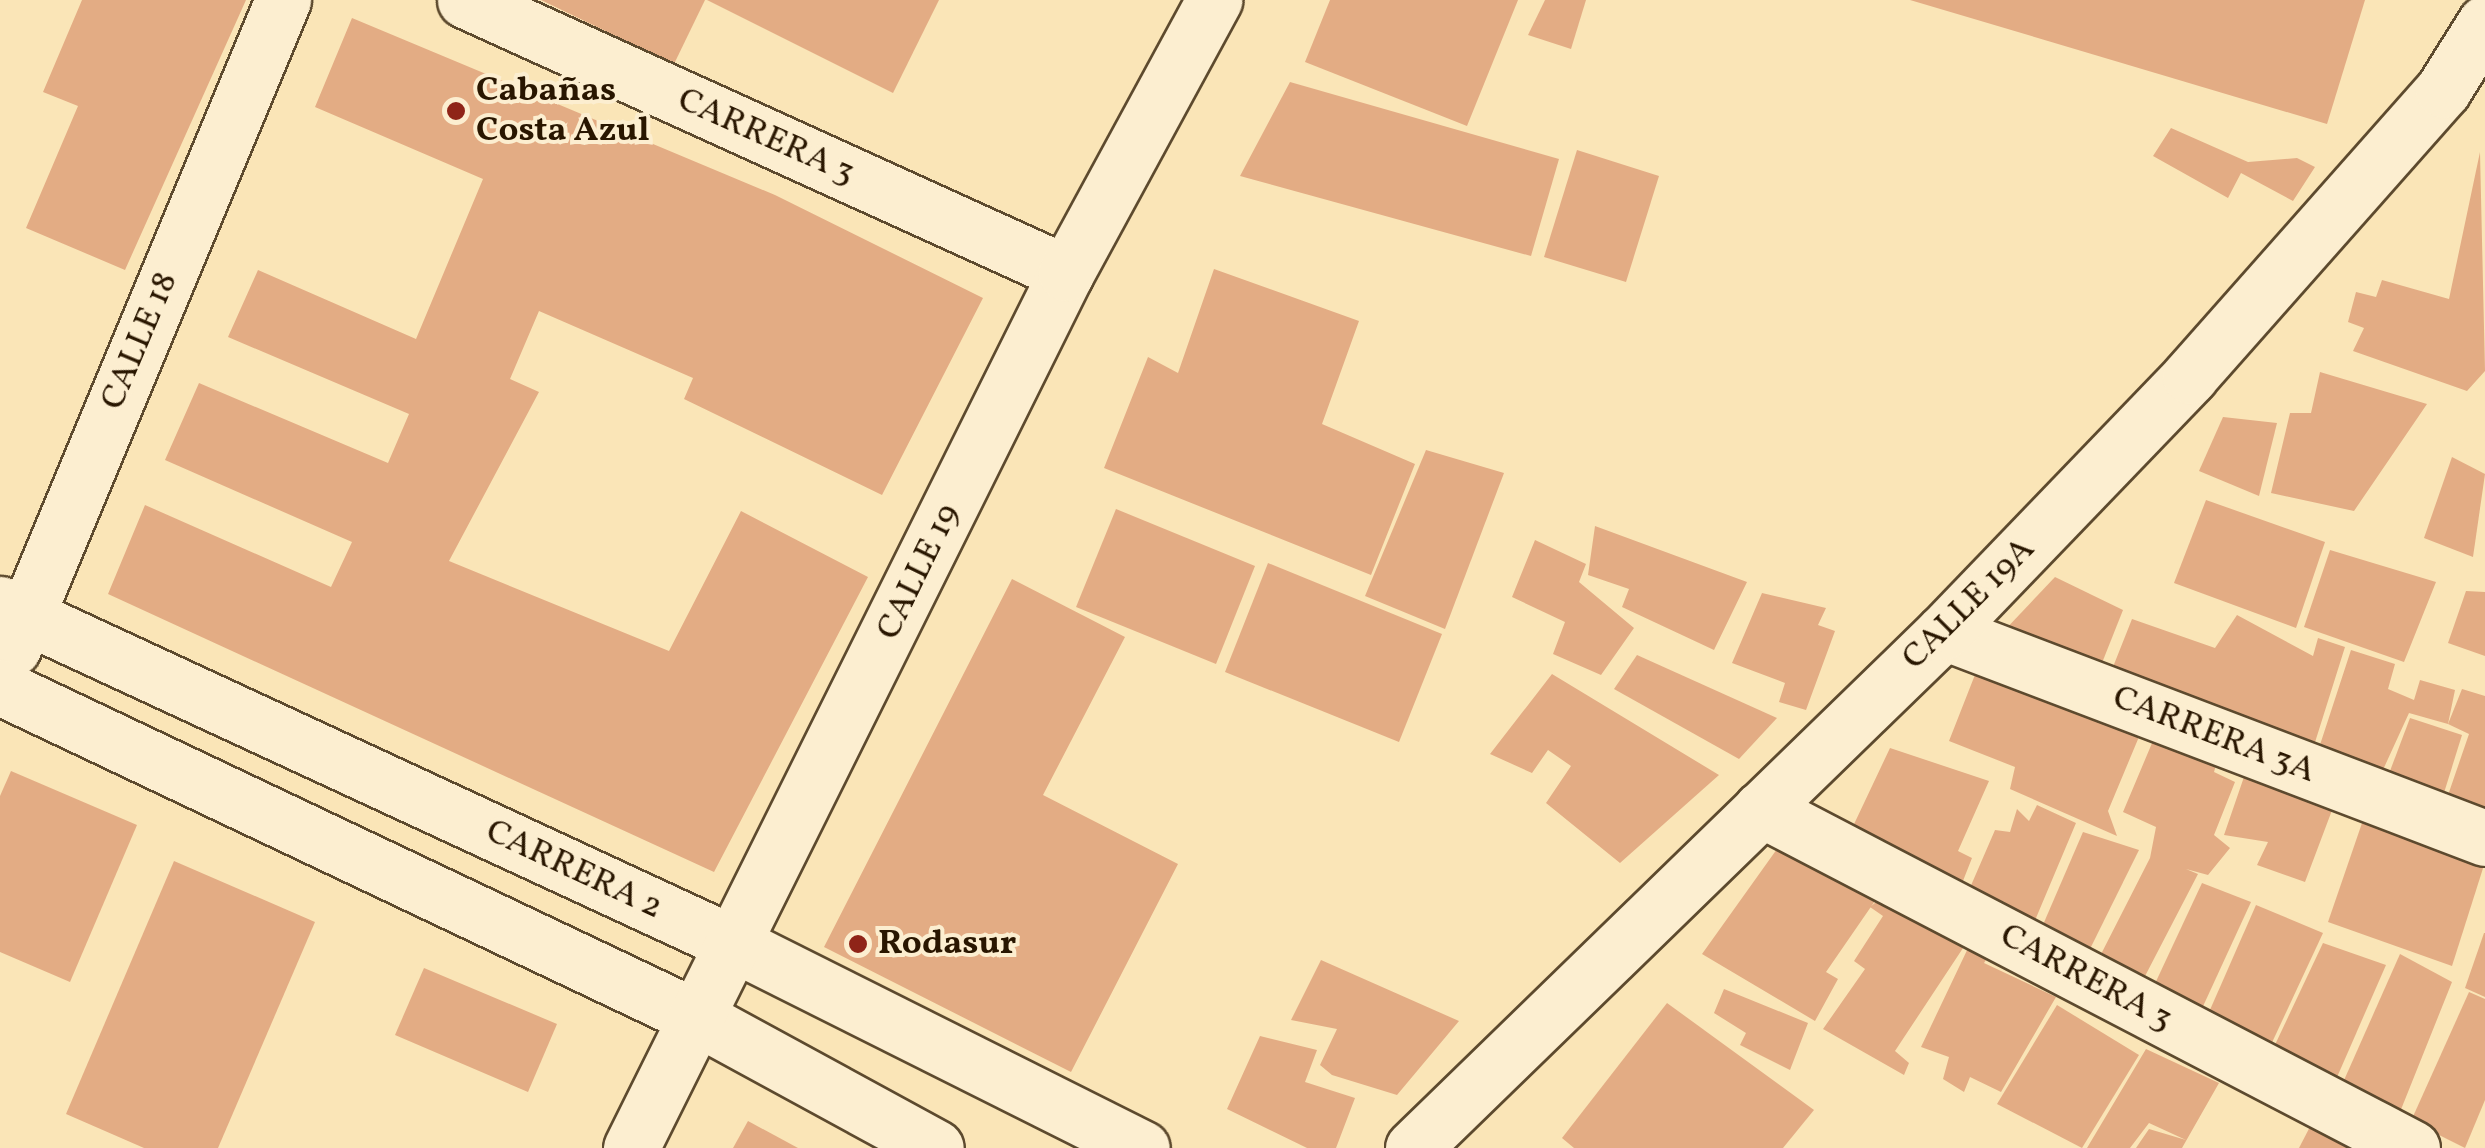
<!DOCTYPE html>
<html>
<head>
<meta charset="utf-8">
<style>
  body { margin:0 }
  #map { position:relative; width:2485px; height:1148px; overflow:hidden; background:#fae5b7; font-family:Vollkorn,serif }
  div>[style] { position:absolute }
  .building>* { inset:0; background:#e3ac84 }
  .roads { filter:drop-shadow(2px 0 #5d4a2e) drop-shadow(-2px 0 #5d4a2e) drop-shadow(0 2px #5d4a2e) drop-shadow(0 -2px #5d4a2e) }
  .minor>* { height:55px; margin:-27.5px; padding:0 27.5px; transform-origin:27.5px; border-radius:27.5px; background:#fceed0 }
  .dots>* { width:28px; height:28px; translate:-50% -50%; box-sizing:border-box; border:5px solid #fceed0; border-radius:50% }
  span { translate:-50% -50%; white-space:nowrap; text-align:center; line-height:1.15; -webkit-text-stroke:8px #fceed0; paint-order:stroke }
  .poi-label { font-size:35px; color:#291600; font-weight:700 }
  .left { translate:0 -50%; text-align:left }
  .street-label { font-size:35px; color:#291600 }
</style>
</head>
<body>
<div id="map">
  <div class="building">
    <i style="clip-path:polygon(82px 0,246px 0,125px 270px,26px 228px,78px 106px,43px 92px)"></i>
    <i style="clip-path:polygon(541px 0,705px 0,674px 64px)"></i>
    <i style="clip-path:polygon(707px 0,939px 0,893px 93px)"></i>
    <i style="clip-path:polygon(1330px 0,1518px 0,1467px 126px,1305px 62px)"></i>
    <i style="clip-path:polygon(1545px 0,1586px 0,1571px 49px,1528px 35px)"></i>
    <i style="clip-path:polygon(1910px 0,2365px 0,2327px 124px)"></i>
    <i style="clip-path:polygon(352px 18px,775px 195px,983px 298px,882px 495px,684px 399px,693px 378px,539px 311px,510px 379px,539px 392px,449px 561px,669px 651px,741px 511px,868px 577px,714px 872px,108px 594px,145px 505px,331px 587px,352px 542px,165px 460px,199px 383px,388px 463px,409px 414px,228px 337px,258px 270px,416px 339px,483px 179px,315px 107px)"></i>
    <i style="clip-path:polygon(1290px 82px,1559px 159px,1531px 256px,1240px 176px)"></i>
    <i style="clip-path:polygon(2171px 128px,2248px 162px,2297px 158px,2315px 167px,2293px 201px,2241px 173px,2228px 198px,2153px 156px)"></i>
    <i style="clip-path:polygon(1577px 150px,1659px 176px,1626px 282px,1544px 257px)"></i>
    <i style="clip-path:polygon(2480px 152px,2485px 371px,2467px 391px,2353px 351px,2364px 328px,2348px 322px,2356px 292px,2376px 297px,2382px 280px,2449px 299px)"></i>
    <i style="clip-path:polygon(1214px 269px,1359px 321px,1322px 424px,1415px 464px,1371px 575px,1104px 468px,1148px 357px,1178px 373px)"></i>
    <i style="clip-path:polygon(2320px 372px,2427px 404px,2354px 511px,2271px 493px,2290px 413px,2311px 413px)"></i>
    <i style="clip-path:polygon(2223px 417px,2277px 423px,2259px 496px,2199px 471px)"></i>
    <i style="clip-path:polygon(1426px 450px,1504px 473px,1445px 629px,1365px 596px)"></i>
    <i style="clip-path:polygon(2452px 457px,2485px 474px,2473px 557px,2424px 538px)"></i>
    <i style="clip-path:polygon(2206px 500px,2325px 542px,2296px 628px,2174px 583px)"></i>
    <i style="clip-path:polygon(1116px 509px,1255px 566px,1216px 664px,1076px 607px)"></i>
    <i style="clip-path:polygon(1595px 526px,1747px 582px,1714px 650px,1622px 607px,1629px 589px,1588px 575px)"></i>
    <i style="clip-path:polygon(1535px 540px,1586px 564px,1579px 582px,1634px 628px,1601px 675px,1553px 654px,1565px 622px,1512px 597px)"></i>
    <i style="clip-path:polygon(2330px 550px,2436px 582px,2404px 662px,2304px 627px)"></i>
    <i style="clip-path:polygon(1268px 563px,1442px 634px,1399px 742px,1225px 672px)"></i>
    <i style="clip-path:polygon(2055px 577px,2123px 610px,2098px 673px,2002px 633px)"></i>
    <i style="clip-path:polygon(1012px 579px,1125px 637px,1043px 795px,1178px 864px,1071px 1072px,824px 947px)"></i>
    <i style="clip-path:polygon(2466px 591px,2485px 592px,2485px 656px,2448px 643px)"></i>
    <i style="clip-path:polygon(1762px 593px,1826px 608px,1818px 625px,1835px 631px,1806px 710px,1779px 702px,1785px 683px,1732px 663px)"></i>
    <i style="clip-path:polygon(2237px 615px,2313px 656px,2318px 638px,2345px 647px,2311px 755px,2109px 677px,2132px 619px,2215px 648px)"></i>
    <i style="clip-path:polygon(2351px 650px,2395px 664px,2388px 689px,2414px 700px,2420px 680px,2455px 690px,2448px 724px,2409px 713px,2382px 772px,2317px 754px)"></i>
    <i style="clip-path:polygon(1637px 655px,1777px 718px,1739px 759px,1614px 689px)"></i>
    <i style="clip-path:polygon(1980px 662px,2141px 732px,2108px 811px,2117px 836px,2010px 789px,2015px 767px,1949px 741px)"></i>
    <i style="clip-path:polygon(1552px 674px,1719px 775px,1620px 863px,1546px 803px,1571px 766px,1548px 750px,1532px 773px,1490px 754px)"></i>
    <i style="clip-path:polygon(2462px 689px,2485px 696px,2485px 821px,2446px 801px,2469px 734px,2448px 724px)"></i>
    <i style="clip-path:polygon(2410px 718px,2462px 735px,2443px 796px,2387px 779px)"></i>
    <i style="clip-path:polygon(2155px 736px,2218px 758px,2214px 772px,2235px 782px,2214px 835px,2230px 848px,2208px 875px,2186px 869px,2198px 874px,2143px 980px,2096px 964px,2150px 858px,2156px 827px,2123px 812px)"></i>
    <i style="clip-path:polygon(1890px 748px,1989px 781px,1958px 851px,1972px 858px,1959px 891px,1847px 839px)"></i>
    <i style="clip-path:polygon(11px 771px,137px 825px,70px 982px,0 952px,0 796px)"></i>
    <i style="clip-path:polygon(2245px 774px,2337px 797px,2305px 882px,2257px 865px,2268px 842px,2224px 835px)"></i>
    <i style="clip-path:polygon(2037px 805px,2076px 823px,2031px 930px,1999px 921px,2005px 902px,1966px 897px,1995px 830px,2010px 832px,2017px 809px,2029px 821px)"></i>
    <i style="clip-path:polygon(2362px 823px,2485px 862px,2452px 966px,2328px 922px)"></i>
    <i style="clip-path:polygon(2083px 832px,2139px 850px,2087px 955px,2039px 934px)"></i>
    <i style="clip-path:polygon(1777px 849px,1877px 898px,1826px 972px,1838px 979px,1815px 1021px,1702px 954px)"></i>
    <i style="clip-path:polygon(174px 861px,315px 922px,218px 1148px,144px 1148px,66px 1114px)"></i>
    <i style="clip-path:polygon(2202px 883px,2251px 902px,2199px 1015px,2152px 990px)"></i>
    <i style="clip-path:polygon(1881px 898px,1967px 942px,1895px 1051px,1909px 1063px,1904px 1075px,1823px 1029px,1865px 969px,1854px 961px,1883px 916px,1870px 907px)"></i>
    <i style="clip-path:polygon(2256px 905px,2323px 933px,2269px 1049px,2206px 1019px)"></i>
    <i style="clip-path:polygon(2484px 933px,2485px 933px,2485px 997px,2465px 988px)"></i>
    <i style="clip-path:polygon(2323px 943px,2386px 965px,2334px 1084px,2273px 1049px)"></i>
    <i style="clip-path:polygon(1970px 944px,1992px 950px,1984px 963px,2056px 997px,2001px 1092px,1970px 1077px,1964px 1092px,1943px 1079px,1949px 1057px,1921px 1047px)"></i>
    <i style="clip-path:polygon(2400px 954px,2452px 982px,2396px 1122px,2341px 1087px)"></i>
    <i style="clip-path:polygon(1321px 960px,1459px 1021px,1397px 1095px,1332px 1075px,1320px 1065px,1337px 1029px,1291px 1020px)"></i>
    <i style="clip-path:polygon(424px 968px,557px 1024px,528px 1092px,395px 1035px)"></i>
    <i style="clip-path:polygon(1724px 989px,1808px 1023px,1790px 1070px,1740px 1045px,1746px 1033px,1714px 1013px)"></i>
    <i style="clip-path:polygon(2469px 992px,2485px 999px,2485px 1100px,2465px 1148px,2411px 1121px)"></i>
    <i style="clip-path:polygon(1667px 1003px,1814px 1110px,1783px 1148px,1574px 1148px,1562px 1138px)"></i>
    <i style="clip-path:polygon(2057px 1005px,2139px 1055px,2082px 1148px,1997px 1104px)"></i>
    <i style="clip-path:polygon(1260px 1036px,1317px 1050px,1305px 1082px,1355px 1098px,1336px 1148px,1307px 1148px,1227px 1109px)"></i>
    <i style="clip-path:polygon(2146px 1049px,2219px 1083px,2182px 1148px,2136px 1148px,2149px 1129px,2186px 1140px,2149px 1123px,2130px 1148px,2087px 1148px)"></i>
    <i style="clip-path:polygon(748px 1121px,798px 1148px,733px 1148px)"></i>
    <i style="clip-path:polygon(2313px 1121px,2383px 1148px,2299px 1148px)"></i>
  </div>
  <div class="roads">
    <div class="minor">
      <i style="left:465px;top:0;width:660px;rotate:24.43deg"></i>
      <i style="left:0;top:604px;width:809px;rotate:24.85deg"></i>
      <i style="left:734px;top:944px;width:456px;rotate:26.6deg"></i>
      <i style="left:1944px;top:632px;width:579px;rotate:20.85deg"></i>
      <i style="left:13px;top:648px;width:702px;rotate:-67.38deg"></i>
      <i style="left:0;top:687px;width:770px;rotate:25.37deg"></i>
      <i style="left:696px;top:1017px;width:273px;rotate:28.6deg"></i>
      <i style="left:1761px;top:809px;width:734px;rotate:27.51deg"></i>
      <i style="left:631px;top:1148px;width:977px;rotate:-63.57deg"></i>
      <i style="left:1066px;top:273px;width:311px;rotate:-61.5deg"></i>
      <i style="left:1413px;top:1148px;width:740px;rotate:-44.18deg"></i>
      <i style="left:1944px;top:632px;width:355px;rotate:-46.1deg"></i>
      <i style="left:2190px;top:376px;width:382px;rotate:-48.5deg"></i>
      <i style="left:2443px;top:90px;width:79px;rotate:-57.9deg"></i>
    </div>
  </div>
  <div class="dots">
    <i style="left:456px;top:111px;background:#8f2418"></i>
    <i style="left:858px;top:944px;background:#8f2418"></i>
  </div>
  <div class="poi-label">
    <span class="left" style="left:476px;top:111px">Cabañas<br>Costa Azul</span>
    <span class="left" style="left:878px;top:944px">Rodasur</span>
  </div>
  <div class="street-label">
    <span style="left:766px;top:137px;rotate:24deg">CARRERA 3</span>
    <span style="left:140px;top:341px;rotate:-67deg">CALLE 18</span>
    <span style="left:919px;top:572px;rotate:-64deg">CALLE 19</span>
    <span style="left:1969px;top:604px;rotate:-45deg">CALLE 19A</span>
    <span style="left:2214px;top:735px;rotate:21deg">CARRERA 3A</span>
    <span style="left:574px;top:870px;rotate:25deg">CARRERA 2</span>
    <span style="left:2086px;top:978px;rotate:28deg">CARRERA 3</span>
  </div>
</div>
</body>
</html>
